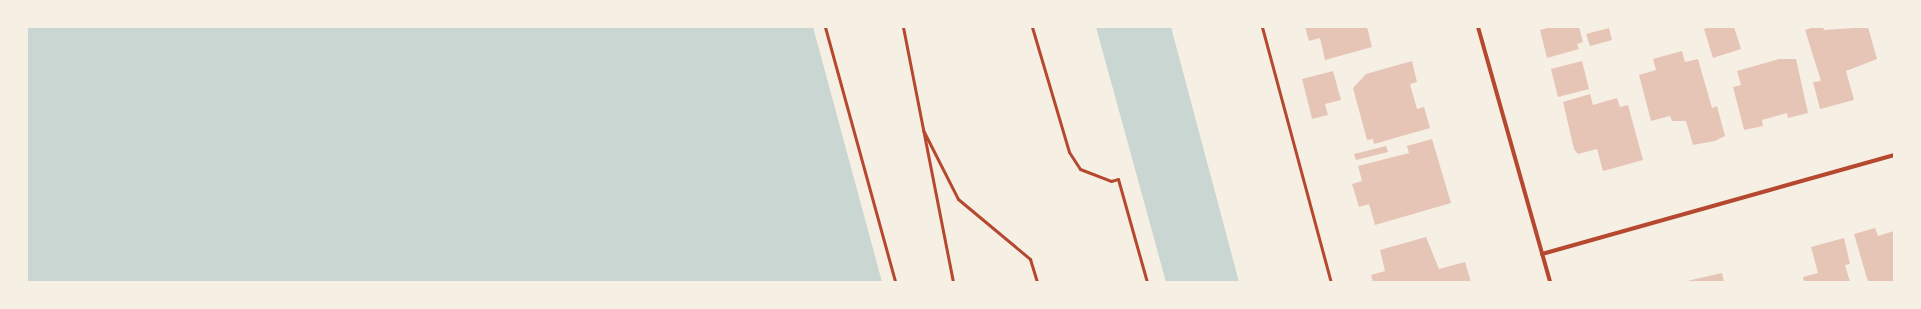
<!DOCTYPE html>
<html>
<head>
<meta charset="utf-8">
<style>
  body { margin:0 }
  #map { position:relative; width:1921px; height:309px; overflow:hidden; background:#f6efe4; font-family:Roboto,sans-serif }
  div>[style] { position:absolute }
  .water>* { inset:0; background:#c9d6d2 }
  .building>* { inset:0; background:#e6c5b7 }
  .service>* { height:3px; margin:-1.5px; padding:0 1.5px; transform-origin:1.5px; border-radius:1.5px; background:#b5482f }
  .minor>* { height:4px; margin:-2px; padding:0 2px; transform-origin:2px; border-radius:2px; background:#b5482f }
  span { translate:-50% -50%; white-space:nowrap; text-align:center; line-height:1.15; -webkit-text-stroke:4px #f6efe4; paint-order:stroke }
  .frame { position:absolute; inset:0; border:28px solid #f6efe4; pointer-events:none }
</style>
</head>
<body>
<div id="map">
  <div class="water">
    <i style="clip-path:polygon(27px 27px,813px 27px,882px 282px,27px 282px)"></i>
    <i style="clip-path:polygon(1096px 27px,1171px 27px,1239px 282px,1166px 282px)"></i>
  </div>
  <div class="building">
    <i style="clip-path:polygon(1305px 27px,1367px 27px,1372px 47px,1325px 60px,1320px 38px,1309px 41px)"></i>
    <i style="clip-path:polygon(1551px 27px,1579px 27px,1583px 42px,1577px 44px,1579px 49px,1547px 58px,1540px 30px)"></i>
    <i style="clip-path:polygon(1709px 27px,1734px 27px,1741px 49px,1713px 58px,1704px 29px)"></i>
    <i style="clip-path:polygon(1815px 27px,1823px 27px,1824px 30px,1868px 27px,1877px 59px,1846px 71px,1854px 100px,1820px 109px,1813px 82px,1821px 81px,1805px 30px)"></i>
    <i style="clip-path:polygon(1609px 28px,1612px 40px,1590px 46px,1586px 34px)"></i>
    <i style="clip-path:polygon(1682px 51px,1685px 62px,1698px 59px,1712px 108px,1717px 106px,1725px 136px,1715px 141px,1693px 145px,1686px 121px,1672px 121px,1670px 116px,1651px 121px,1639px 75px,1656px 70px,1653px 59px)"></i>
    <i style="clip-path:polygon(1779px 59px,1796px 59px,1808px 113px,1788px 118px,1787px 113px,1762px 120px,1763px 126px,1744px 130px,1733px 87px,1741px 85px,1737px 71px)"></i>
    <i style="clip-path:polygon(1412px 61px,1417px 82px,1410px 84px,1417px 109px,1424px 107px,1430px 128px,1374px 144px,1373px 139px,1367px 140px,1353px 88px,1366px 74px)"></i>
    <i style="clip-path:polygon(1582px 61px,1589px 89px,1558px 97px,1551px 69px)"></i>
    <i style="clip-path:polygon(1333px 71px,1341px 100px,1325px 104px,1328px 115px,1312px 119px,1302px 79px)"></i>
    <i style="clip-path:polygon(1590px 94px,1593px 105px,1617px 98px,1620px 107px,1628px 105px,1643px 160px,1603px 171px,1597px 149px,1578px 154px,1574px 149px,1563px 102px)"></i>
    <i style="clip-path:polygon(1432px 139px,1451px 203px,1375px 225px,1369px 204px,1359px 207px,1352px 184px,1362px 181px,1358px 166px,1409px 153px,1407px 146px)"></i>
    <i style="clip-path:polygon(1386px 146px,1388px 152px,1356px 160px,1354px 154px)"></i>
    <i style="clip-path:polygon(1875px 228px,1878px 236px,1894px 231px,1894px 282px,1868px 282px,1854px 234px)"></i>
    <i style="clip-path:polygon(1426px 237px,1439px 269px,1465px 262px,1471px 282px,1373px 282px,1371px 275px,1385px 271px,1380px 250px)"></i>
    <i style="clip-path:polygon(1844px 238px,1850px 264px,1845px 265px,1850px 282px,1804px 282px,1803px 277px,1818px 273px,1811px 247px)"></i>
    <i style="clip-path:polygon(1722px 273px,1724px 282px,1687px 282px,1687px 281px)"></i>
  </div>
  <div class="service">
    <i style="left:825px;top:27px;width:264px;rotate:74.6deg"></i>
    <i style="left:903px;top:27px;width:260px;rotate:78.9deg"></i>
    <i style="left:1032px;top:27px;width:130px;rotate:73.5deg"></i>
    <i style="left:1069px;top:152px;width:20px;rotate:57deg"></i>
    <i style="left:1080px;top:169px;width:33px;rotate:21deg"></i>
    <i style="left:1111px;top:181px;width:7px;rotate:-16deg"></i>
    <i style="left:1118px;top:179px;width:107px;rotate:74.3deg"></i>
    <i style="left:1262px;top:27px;width:264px;rotate:74.9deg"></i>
    <i style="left:923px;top:130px;width:77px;rotate:63.1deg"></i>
    <i style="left:958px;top:199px;width:94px;rotate:39.8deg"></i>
    <i style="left:1030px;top:259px;width:24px;rotate:73deg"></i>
  </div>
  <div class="minor">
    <i style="left:1478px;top:27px;width:265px;rotate:74.2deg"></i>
    <i style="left:1542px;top:254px;width:366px;rotate:-15.7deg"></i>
  </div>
  <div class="frame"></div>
</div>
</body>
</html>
